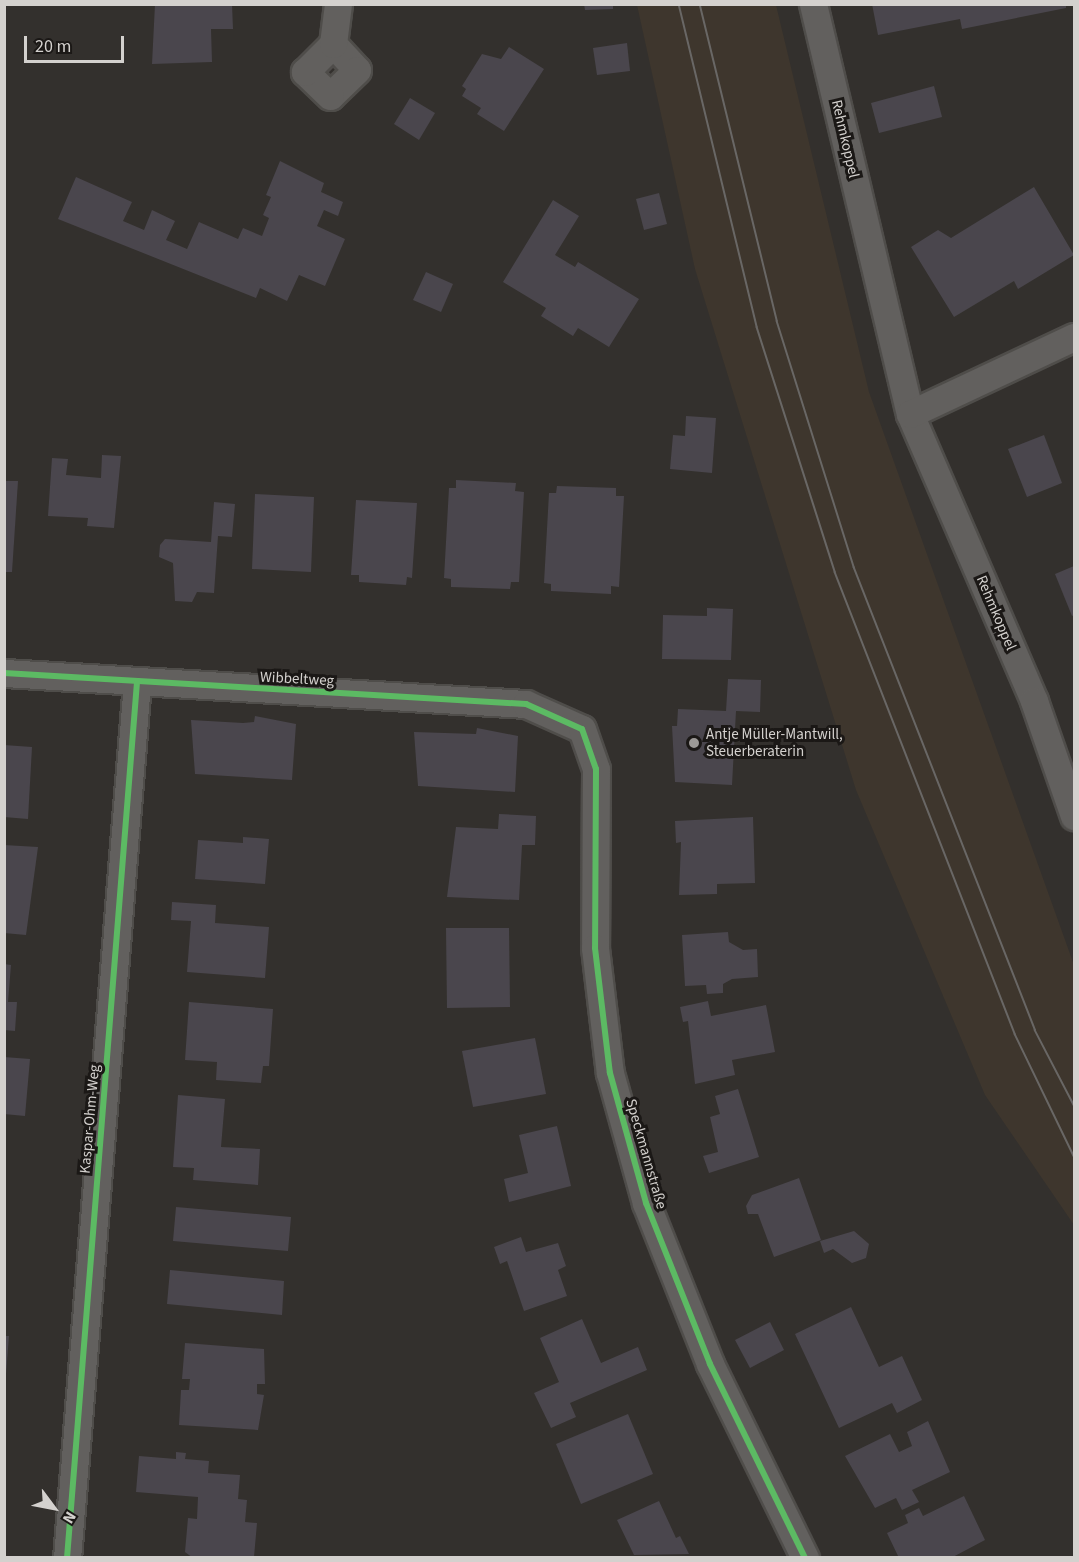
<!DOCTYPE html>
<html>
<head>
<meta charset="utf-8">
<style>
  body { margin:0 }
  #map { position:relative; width:1079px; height:1562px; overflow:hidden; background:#33302d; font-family:"Source Sans 3",sans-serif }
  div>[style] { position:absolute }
  .built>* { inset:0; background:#3e362d }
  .building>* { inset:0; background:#4a464d }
  .roads { filter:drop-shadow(2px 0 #4f4d4a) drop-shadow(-2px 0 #4f4d4a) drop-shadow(0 2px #4f4d4a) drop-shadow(0 -2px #4f4d4a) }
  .street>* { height:27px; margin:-13.5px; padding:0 13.5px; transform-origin:13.5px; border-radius:13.5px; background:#62605e }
  .tram>* { height:1.5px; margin:-0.75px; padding:0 0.75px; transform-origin:0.75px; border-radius:0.75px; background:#696765 }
  .cycleway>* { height:6px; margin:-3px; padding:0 3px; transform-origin:3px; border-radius:3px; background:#5cba63 }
  .dots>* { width:16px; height:16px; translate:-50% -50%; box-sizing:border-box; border:3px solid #1b1816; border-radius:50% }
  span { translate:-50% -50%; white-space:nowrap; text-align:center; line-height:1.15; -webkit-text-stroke:6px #1b1816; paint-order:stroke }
  .street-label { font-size:15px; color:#d4d1ce }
  .poi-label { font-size:15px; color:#d4d1ce }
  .left { translate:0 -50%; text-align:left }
  .frame { position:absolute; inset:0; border:6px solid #d4d1ce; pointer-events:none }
  .north { position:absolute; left:24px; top:1478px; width:60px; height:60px; -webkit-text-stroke:4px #1b1816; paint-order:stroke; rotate:122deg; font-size:16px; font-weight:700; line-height:24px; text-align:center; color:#d4d1ce }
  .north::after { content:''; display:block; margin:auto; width:21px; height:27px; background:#d4d1ce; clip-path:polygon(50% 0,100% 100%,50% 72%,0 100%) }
  .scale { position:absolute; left:24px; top:36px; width:100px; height:27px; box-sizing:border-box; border:3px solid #d4d1ce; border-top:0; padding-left:8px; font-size:18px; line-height:21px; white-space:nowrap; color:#d4d1ce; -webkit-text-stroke:4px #1b1816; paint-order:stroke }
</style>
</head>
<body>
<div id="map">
  <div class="built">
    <i style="clip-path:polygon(637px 5px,776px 5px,869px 392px,1074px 965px,1074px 1225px,985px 1095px,856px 790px,695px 269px)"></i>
  </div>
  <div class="building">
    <i style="clip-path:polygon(155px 4px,232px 4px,233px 29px,211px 29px,212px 62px,152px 64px)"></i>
    <i style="clip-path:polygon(584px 4px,613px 4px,613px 9px,585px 10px)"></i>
    <i style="clip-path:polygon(872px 4px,1066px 4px,1066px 8px,962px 29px,960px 19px,878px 35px)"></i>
    <i style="clip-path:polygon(627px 43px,630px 71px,597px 75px,593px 48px)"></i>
    <i style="clip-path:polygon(509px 47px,544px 69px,504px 131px,477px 114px,481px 108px,462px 96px,466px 89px,462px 86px,482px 54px,501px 59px)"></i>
    <i style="clip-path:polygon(934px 86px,942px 117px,879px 133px,871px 103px)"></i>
    <i style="clip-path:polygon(410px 98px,435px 113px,419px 140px,394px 124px)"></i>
    <i style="clip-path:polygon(280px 161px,324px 183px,321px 192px,343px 202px,338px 216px,324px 210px,317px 226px,345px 239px,325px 286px,299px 275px,287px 301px,260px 288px,256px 298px,58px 219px,76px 177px,132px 202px,123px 221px,144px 230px,152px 210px,175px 221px,166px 240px,187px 249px,199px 222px,238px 239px,243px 228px,262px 236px,269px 218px,263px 215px,271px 197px,266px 195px)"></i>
    <i style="clip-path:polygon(1034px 187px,1074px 255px,1018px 289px,1014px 281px,954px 317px,911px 247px,938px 230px,951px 238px)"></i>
    <i style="clip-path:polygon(659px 193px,667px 224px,644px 230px,636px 199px)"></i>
    <i style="clip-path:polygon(553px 200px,579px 216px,555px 255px,575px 267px,578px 262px,639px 299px,609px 347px,578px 328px,573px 336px,541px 316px,546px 308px,503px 282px)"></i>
    <i style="clip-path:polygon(426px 272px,453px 284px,441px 312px,413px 300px)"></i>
    <i style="clip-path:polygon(686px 416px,716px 418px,712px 473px,670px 469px,673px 435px,685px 436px)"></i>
    <i style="clip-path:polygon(1044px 435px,1062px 483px,1027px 497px,1008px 449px)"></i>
    <i style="clip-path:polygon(102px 455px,121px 456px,114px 528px,87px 526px,88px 518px,48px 516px,52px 458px,68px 459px,66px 475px,101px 478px)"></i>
    <i style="clip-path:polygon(456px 480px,516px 483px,515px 491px,524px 492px,519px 582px,511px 582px,510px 589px,451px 587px,451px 579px,444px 578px,449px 488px,456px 488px)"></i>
    <i style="clip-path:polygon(4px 481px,18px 481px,12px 572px,4px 572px)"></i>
    <i style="clip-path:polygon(557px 486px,616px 488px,616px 496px,624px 496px,619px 587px,611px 586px,611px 594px,551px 591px,551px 584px,544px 583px,549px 493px,556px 493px)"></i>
    <i style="clip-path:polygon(255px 494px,314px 497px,311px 572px,252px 569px)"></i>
    <i style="clip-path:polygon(356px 500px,417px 503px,412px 578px,407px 577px,406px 585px,359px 582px,359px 575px,351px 575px)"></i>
    <i style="clip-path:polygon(214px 502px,235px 504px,232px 537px,218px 536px,214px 593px,197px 592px,192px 602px,175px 601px,173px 563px,159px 557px,160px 545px,165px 539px,211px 542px)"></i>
    <i style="clip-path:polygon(1074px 566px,1074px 615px,1072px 616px,1055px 574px)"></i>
    <i style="clip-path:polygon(707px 608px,733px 609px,731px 660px,662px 659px,663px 615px,707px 616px)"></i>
    <i style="clip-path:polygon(728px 679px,761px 680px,760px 712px,736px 711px,732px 785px,675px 782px,672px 726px,677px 726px,678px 709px,726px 711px)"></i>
    <i style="clip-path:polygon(255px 716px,296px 724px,292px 780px,195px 774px,191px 720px,243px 723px,254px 722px)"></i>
    <i style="clip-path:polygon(477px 728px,518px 736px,515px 792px,418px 786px,414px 732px,476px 734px)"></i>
    <i style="clip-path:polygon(4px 745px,32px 747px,28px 819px,4px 817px)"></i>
    <i style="clip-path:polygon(499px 814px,536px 816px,535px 845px,522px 845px,519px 900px,447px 897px,456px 827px,498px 829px)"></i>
    <i style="clip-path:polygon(753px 817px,755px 883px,717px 884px,717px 894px,679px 895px,681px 842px,676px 843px,675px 821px)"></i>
    <i style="clip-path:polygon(243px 837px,269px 839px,265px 884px,195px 879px,198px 840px,243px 843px)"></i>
    <i style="clip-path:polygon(4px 845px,38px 847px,26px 935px,4px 933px)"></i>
    <i style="clip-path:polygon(172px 902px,216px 905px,215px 923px,269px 927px,265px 978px,187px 972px,191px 921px,171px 920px)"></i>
    <i style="clip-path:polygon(446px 928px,509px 928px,510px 1007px,447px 1008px)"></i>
    <i style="clip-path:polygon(728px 932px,729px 942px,743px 950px,757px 949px,758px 977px,732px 979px,723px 984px,723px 993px,707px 994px,706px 985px,685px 986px,682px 935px)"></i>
    <i style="clip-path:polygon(4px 964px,11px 965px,8px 1002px,17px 1002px,15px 1031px,4px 1030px)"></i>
    <i style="clip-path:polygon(708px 1001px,711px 1016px,766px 1005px,775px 1052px,732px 1060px,735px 1075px,695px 1084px,688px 1021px,683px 1022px,680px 1007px)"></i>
    <i style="clip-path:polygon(189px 1002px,273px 1009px,269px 1066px,263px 1066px,261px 1083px,216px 1080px,217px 1062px,185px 1060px)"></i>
    <i style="clip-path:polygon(535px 1038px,546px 1094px,473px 1107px,462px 1051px)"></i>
    <i style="clip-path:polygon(4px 1057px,30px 1059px,25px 1116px,4px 1114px)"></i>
    <i style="clip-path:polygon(738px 1089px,759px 1157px,709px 1173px,703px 1156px,718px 1152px,710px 1117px,720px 1114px,715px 1096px)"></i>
    <i style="clip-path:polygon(178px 1095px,225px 1099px,221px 1147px,260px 1149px,258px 1185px,193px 1180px,194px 1168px,173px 1167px)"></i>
    <i style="clip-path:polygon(557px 1126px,571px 1186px,509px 1202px,504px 1179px,528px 1173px,519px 1135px)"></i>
    <i style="clip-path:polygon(799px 1178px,821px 1240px,774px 1257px,758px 1214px,748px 1214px,746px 1206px,752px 1195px)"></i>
    <i style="clip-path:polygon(176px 1207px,291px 1217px,288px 1251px,173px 1241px)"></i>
    <i style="clip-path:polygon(854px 1231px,869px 1244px,866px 1258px,852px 1263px,833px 1249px,824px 1253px,820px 1241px)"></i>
    <i style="clip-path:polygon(521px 1237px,526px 1252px,558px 1243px,566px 1266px,558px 1270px,567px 1296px,524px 1311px,507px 1261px,500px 1264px,494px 1247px)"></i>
    <i style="clip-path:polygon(170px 1270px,284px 1281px,282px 1315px,167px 1304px)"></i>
    <i style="clip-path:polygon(851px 1307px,879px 1367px,902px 1356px,922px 1400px,897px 1413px,892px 1403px,839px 1428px,795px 1334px)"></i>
    <i style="clip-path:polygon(582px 1319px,601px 1363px,638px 1347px,647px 1370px,570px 1403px,576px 1417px,551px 1428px,534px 1393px,559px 1382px,540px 1338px)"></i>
    <i style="clip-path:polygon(770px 1322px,784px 1350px,750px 1368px,735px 1340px)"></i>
    <i style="clip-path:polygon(4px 1336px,9px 1336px,6px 1374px,4px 1374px)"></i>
    <i style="clip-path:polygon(185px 1343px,264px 1349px,265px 1384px,257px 1384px,257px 1394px,264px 1395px,258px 1430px,179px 1425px,181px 1390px,189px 1390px,190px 1379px,182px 1379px)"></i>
    <i style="clip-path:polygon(628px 1414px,653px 1474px,581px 1504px,556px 1444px)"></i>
    <i style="clip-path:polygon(928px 1421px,950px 1472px,912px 1490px,919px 1502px,902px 1510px,896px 1498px,875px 1508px,845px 1456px,890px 1434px,899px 1452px,912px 1446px,907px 1432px)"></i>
    <i style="clip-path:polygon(176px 1452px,186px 1453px,185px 1459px,209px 1461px,208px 1473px,240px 1475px,238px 1499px,247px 1500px,245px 1522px,257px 1523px,254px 1557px,193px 1558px,185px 1552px,188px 1518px,197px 1519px,198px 1497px,136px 1492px,139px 1456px,176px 1459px)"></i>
    <i style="clip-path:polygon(964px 1496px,985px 1540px,951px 1558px,899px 1558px,887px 1533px,908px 1523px,905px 1515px,919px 1508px,923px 1516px)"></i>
    <i style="clip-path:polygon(659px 1501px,676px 1538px,680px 1536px,689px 1554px,634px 1555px,617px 1520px)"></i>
  </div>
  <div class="roads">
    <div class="street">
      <i style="left:813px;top:4px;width:421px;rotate:76.7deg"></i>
      <i style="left:910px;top:414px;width:313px;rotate:66.6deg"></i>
      <i style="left:1034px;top:701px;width:122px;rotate:70.8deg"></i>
      <i style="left:333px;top:44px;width:35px;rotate:47deg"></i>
      <i style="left:357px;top:70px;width:37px;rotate:136deg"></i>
      <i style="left:330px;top:96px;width:35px;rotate:-136deg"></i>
      <i style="left:305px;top:72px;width:40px;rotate:-45deg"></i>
      <i style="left:333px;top:44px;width:40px;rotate:-82.9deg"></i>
      <i style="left:910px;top:414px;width:181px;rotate:-25.2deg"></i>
      <i style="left:4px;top:673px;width:523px;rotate:3.4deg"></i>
      <i style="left:526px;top:704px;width:61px;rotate:24.1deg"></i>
      <i style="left:582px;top:729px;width:42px;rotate:70.7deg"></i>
      <i style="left:596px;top:769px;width:179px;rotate:90.3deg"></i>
      <i style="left:595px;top:948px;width:126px;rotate:83.2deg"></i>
      <i style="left:610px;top:1073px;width:135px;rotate:74.5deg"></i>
      <i style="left:646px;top:1203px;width:173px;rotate:68.3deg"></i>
      <i style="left:710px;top:1364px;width:216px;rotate:63.9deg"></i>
      <i style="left:67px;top:1558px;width:879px;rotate:-85.43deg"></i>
    </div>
  </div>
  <div class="tram">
    <i style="left:679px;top:4px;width:332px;rotate:76.4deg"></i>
    <i style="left:757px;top:327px;width:257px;rotate:72.3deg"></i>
    <i style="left:835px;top:572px;width:496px;rotate:68.7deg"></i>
    <i style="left:1015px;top:1034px;width:136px;rotate:64.2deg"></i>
    <i style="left:700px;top:4px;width:326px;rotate:76.3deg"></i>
    <i style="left:777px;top:321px;width:258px;rotate:72.6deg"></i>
    <i style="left:854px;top:567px;width:497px;rotate:68.6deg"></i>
    <i style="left:1035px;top:1030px;width:85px;rotate:62.5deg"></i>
  </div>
  <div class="cycleway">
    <i style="left:4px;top:673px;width:523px;rotate:3.4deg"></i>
    <i style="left:526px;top:704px;width:61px;rotate:24.1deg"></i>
    <i style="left:582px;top:729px;width:42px;rotate:70.7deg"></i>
    <i style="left:596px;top:769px;width:179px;rotate:90.3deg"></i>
    <i style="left:595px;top:948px;width:126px;rotate:83.2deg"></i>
    <i style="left:610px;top:1073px;width:135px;rotate:74.5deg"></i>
    <i style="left:646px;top:1203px;width:173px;rotate:68.3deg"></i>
    <i style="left:710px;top:1364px;width:216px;rotate:63.9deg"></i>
    <i style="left:67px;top:1558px;width:879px;rotate:-85.43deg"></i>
  </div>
  <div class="dots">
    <i style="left:694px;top:743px;background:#9c9996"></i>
  </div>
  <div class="street-label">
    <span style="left:845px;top:139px;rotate:77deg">Rehmkoppel</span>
    <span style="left:996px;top:613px;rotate:67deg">Rehmkoppel</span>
    <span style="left:297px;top:679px;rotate:3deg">Wibbeltweg</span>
    <span style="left:90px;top:1119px;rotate:-85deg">Kaspar-Ohm-Weg</span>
    <span style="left:646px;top:1154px;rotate:74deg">Speckmannstraße</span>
  </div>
  <div class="poi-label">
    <span class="left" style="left:706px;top:743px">Antje Müller-Mantwill,<br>Steuerberaterin</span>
  </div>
  <div class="frame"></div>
  <div class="north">N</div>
  <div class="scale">20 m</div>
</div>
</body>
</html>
